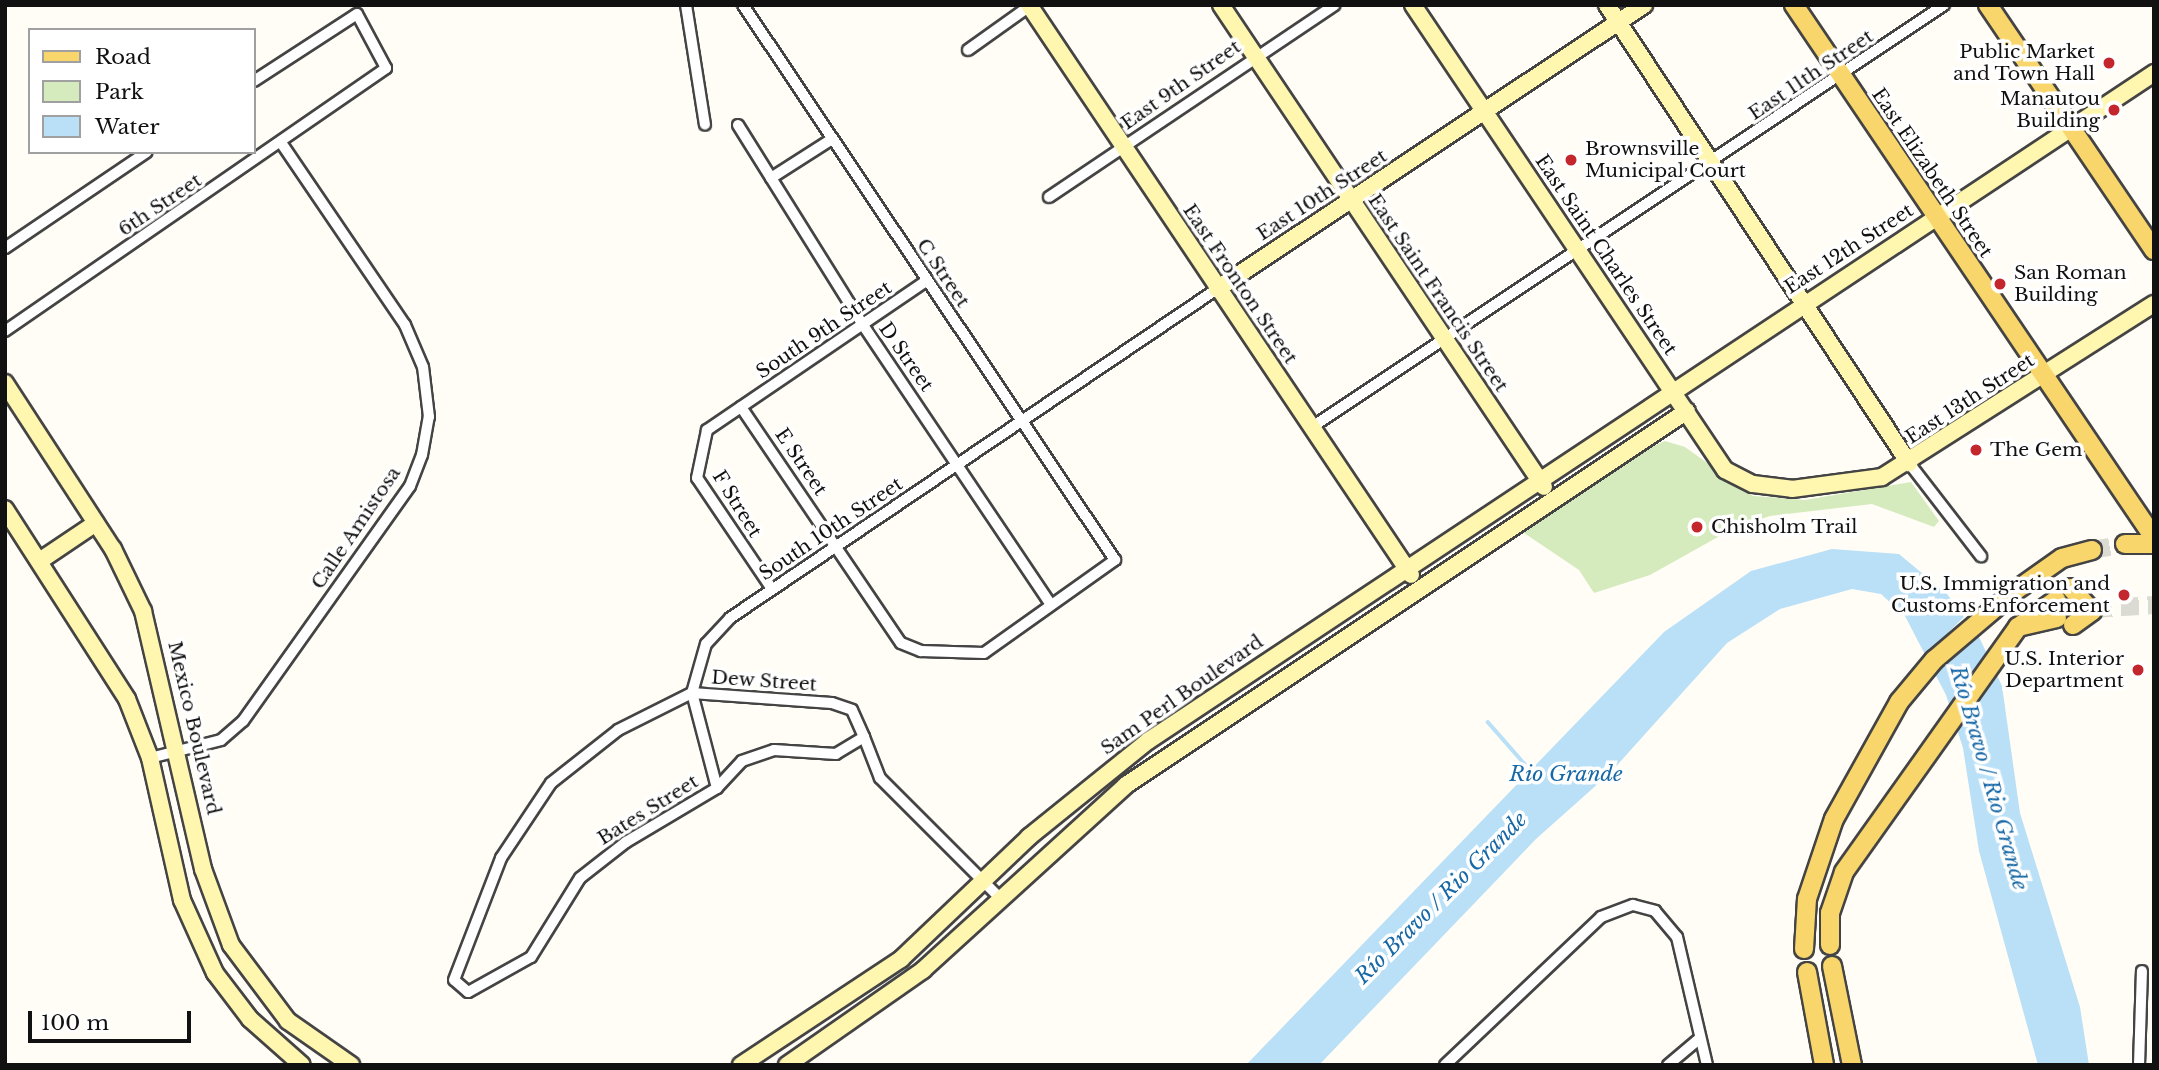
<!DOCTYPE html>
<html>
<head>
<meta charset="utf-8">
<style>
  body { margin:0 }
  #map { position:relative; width:2159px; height:1070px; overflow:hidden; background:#fffdf5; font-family:"Libre Baskerville",serif }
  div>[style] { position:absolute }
  .green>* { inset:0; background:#d5ebbd }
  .water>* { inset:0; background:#b9e0f7 }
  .pier>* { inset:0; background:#fffdf5 }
  .stream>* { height:3.5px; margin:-1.75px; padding:0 1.75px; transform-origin:1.75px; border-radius:1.75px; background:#b9e0f7 }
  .primary-tunnel>* { height:18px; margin-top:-9px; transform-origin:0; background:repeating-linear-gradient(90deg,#dbdad3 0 18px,transparent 0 27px) }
  .roads { filter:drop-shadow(2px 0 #444) drop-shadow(-2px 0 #444) drop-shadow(0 2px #444) drop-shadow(0 -2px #444) }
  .street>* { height:10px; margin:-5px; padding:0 5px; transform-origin:5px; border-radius:5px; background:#fff }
  .secondary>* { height:16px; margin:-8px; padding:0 8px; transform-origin:8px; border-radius:8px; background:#fff6b0 }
  .primary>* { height:18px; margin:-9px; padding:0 9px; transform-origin:9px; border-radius:9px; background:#f9d66b }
  .dots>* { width:19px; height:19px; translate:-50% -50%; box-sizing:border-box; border:4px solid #fff; border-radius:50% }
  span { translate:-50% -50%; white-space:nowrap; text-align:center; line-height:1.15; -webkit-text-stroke:7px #fff; paint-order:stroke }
  .poi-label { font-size:19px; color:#111 }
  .right { translate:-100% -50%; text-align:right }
  .left { translate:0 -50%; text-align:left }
  .street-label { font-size:19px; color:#111 }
  .water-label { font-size:21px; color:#1768a6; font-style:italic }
  .frame { position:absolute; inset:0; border:7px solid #111; pointer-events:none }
  .legend { position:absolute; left:28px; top:28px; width:228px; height:126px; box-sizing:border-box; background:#fff; border:2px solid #a0a0a0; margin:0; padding:9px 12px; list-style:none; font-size:21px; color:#111 }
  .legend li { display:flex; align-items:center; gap:14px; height:35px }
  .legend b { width:35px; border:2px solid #a0a0a0 }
  .scale { position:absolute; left:28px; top:1011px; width:163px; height:32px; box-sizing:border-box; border:4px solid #111; border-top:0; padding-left:9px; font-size:21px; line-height:24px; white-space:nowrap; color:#111; -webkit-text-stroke:5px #fff; paint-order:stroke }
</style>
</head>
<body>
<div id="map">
  <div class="green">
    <i style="clip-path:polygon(1665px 441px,1685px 447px,1753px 496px,1805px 500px,1911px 482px,1939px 521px,1934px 527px,1872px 504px,1770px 516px,1734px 528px,1650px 575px,1594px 593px,1579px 570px,1521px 531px,1628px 457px)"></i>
  </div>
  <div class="water">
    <i style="clip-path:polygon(1832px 549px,1899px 554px,1947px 594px,1980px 639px,2002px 686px,2020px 813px,2080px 1007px,2089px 1065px,2038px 1065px,1979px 851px,1963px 748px,1946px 695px,1905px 616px,1881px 594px,1852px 589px,1780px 609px,1727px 643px,1610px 773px,1536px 839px,1319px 1065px,1246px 1065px,1664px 632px,1751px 571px)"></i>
  </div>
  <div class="pier">
    <i style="clip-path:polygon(1966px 615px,1977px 630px,1931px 675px,1923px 657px)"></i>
  </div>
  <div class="stream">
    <i style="left:1488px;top:722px;width:65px;rotate:48.7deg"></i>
  </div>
  <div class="primary-tunnel">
    <i style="left:2092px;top:550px;width:34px;rotate:-10deg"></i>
    <i style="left:2094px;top:609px;width:60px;rotate:-3.8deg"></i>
    <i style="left:2057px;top:610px;width:15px;rotate:-11deg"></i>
  </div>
  <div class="roads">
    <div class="street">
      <i style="left:686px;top:5px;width:121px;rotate:81deg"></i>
      <i style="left:968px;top:50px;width:77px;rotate:-35.5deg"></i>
      <i style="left:738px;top:125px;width:236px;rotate:58deg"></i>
      <i style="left:863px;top:325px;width:337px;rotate:56.1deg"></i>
      <i style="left:771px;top:178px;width:72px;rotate:-32.6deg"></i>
      <i style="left:1049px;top:197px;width:344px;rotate:-33.9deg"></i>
      <i style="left:5px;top:248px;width:171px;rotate:-34.1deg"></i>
      <i style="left:5px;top:331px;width:463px;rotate:-34.6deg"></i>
      <i style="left:386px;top:68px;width:61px;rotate:-118.2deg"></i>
      <i style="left:357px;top:14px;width:123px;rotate:147deg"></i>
      <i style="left:741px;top:407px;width:285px;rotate:55.9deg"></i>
      <i style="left:901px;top:643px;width:22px;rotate:22deg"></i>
      <i style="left:921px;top:651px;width:63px;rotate:1.8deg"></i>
      <i style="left:984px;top:653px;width:161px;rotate:-35.4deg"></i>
      <i style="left:1115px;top:560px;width:668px;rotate:-123.83deg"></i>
      <i style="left:1312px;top:427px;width:760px;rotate:-33.73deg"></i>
      <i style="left:1909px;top:463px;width:118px;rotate:52.3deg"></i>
      <i style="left:772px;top:589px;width:134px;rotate:-124deg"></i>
      <i style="left:697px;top:478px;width:49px;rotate:-78.2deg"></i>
      <i style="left:707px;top:430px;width:265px;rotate:-34.2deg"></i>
      <i style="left:864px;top:737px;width:33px;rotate:149deg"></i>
      <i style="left:836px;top:754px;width:62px;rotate:-176.3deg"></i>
      <i style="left:774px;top:750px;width:34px;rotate:161deg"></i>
      <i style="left:742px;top:761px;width:37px;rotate:133deg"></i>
      <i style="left:717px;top:788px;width:106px;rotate:149.3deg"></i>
      <i style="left:626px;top:842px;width:58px;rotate:142deg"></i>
      <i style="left:580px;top:878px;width:93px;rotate:121.8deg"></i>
      <i style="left:531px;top:957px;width:72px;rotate:150.9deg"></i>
      <i style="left:468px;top:992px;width:18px;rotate:-139deg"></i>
      <i style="left:454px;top:980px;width:131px;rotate:-68.9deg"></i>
      <i style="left:501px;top:858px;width:90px;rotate:-56.3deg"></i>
      <i style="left:551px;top:783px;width:85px;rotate:-38.3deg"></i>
      <i style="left:618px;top:730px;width:83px;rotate:-26.6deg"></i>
      <i style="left:692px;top:693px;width:140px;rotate:4.1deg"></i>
      <i style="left:832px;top:703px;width:21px;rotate:19deg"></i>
      <i style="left:852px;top:710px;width:30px;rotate:66deg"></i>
      <i style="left:864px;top:737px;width:44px;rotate:68.7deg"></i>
      <i style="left:880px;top:778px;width:170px;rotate:45deg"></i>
      <i style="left:150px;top:758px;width:73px;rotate:-14.2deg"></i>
      <i style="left:221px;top:740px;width:29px;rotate:-41deg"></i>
      <i style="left:243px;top:721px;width:288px;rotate:-54.6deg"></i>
      <i style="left:410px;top:486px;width:33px;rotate:-69deg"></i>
      <i style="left:422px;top:455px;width:39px;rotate:-80deg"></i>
      <i style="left:429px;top:417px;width:50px;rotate:-96.8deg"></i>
      <i style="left:423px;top:367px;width:46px;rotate:-113.2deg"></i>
      <i style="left:405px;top:325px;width:219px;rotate:-124.2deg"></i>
      <i style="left:717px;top:788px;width:98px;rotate:-104.7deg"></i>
      <i style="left:692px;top:693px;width:51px;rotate:-74.1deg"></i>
      <i style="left:706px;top:644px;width:35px;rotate:-47deg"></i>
      <i style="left:730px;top:618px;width:588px;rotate:-34.04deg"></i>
      <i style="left:1445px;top:1065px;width:215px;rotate:-43.5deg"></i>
      <i style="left:1601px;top:917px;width:34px;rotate:-21deg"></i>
      <i style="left:1633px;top:905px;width:23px;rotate:15deg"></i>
      <i style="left:1655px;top:911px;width:34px;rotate:50deg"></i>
      <i style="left:1677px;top:937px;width:131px;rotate:76.8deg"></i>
      <i style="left:1668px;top:1065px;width:39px;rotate:-40deg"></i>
      <i style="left:2139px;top:1065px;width:94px;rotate:-88.2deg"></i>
    </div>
    <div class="secondary">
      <i style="left:1029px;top:5px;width:686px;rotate:56.17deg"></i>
      <i style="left:1221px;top:5px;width:580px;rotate:56.17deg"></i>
      <i style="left:1413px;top:5px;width:560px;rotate:56.14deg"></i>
      <i style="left:1725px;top:470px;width:31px;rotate:27deg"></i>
      <i style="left:1753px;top:484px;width:39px;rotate:7deg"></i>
      <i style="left:1792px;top:489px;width:91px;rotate:-7.6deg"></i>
      <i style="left:1882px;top:477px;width:322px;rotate:-32.5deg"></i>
      <i style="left:1607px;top:5px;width:549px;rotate:56.6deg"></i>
      <i style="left:1217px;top:289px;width:513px;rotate:-33.63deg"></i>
      <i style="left:5px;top:383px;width:198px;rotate:57deg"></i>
      <i style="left:113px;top:549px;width:69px;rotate:64.2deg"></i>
      <i style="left:143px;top:611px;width:265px;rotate:76.9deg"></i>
      <i style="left:203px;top:869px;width:81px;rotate:69.8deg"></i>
      <i style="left:231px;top:945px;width:95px;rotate:53.1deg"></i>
      <i style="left:288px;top:1021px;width:77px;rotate:34.9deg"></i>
      <i style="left:5px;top:509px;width:226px;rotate:57.3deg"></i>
      <i style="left:127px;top:699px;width:63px;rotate:68.7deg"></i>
      <i style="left:150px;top:758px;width:146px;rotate:77.3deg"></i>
      <i style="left:182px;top:900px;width:80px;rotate:65.7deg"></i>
      <i style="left:215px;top:973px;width:58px;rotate:52.7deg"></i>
      <i style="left:250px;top:1019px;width:69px;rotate:41.5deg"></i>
      <i style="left:41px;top:560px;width:66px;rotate:-33.9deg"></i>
      <i style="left:741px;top:1065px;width:192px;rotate:-33.5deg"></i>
      <i style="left:901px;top:959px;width:177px;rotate:-43.6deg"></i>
      <i style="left:1029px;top:837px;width:153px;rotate:-38.9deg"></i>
      <i style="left:1148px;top:741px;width:1208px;rotate:-33.58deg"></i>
      <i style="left:787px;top:1065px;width:166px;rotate:-34.9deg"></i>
      <i style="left:923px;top:970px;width:275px;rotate:-42.3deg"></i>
      <i style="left:1126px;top:785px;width:674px;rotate:-33.69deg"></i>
    </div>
    <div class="primary">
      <i style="left:1794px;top:5px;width:643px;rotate:55.96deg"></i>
      <i style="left:1988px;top:5px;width:296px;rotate:55.9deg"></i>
      <i style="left:2125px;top:544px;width:29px"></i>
      <i style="left:2071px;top:588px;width:31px;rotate:48deg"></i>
      <i style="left:2073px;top:625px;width:24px;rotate:-36deg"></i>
      <i style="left:2018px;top:627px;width:40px;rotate:-13deg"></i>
      <i style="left:1830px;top:945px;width:32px;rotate:-90deg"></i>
      <i style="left:1830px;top:913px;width:43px;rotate:-71.1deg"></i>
      <i style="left:1844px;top:872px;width:301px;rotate:-54.6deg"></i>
      <i style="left:2018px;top:627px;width:47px;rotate:-35.4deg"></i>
      <i style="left:1804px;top:949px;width:50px;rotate:-86.6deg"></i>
      <i style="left:1807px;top:899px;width:84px;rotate:-71.4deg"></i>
      <i style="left:1834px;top:819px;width:134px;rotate:-60.9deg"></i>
      <i style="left:1899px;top:702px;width:55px;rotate:-50.2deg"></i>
      <i style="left:1934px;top:660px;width:106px;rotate:-40.4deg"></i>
      <i style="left:2015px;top:591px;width:57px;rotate:-35.1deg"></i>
      <i style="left:2062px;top:558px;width:31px;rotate:-15deg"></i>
      <i style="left:1832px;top:966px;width:101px;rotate:78.6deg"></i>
      <i style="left:1807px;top:972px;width:95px;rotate:79.6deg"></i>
    </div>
  </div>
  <div class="dots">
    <i style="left:2109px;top:63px;background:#c4262e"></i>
    <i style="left:2114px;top:110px;background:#c4262e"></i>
    <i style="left:1571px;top:160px;background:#c4262e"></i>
    <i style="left:2000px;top:284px;background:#c4262e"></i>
    <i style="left:1976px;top:450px;background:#c4262e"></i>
    <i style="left:1697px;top:527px;background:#c4262e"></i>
    <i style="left:2124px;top:595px;background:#c4262e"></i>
    <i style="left:2138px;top:670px;background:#c4262e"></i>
  </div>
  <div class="poi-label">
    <span class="right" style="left:2095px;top:63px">Public Market<br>and Town Hall</span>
    <span class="right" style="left:2100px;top:110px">Manautou<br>Building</span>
    <span class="left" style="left:1585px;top:160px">Brownsville<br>Municipal Court</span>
    <span class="left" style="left:2014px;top:284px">San Roman<br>Building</span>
    <span class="left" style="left:1990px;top:450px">The Gem</span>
    <span class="left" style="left:1711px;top:527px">Chisholm Trail</span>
    <span class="right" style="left:2110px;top:595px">U.S. Immigration and<br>Customs Enforcement</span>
    <span class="right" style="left:2124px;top:670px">U.S. Interior<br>Department</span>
  </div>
  <div class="street-label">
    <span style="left:1811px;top:75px;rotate:-34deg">East 11th Street</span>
    <span style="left:1181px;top:85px;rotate:-35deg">East 9th Street</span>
    <span style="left:1932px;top:173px;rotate:56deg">East Elizabeth Street</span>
    <span style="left:1322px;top:195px;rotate:-33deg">East 10th Street</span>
    <span style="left:160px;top:205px;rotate:-34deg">6th Street</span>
    <span style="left:1849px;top:249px;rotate:-33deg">East 12th Street</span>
    <span style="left:1606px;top:255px;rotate:56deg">East Saint Charles Street</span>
    <span style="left:943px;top:273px;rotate:56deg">C Street</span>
    <span style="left:1240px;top:284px;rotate:56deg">East Fronton Street</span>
    <span style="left:1438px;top:293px;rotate:56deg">East Saint Francis Street</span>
    <span style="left:824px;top:330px;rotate:-34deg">South 9th Street</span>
    <span style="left:906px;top:357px;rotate:55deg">D Street</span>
    <span style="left:1970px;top:399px;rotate:-33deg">East 13th Street</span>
    <span style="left:801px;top:462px;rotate:56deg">E Street</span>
    <span style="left:737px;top:504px;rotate:58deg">F Street</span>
    <span style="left:356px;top:528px;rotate:-56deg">Calle Amistosa</span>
    <span style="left:831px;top:529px;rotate:-34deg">South 10th Street</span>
    <span style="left:764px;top:681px;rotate:4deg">Dew Street</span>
    <span style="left:1182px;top:695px;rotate:-35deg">Sam Perl Boulevard</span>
    <span style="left:194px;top:728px;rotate:77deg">Mexico Boulevard</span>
    <span style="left:648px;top:810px;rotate:-32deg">Bates Street</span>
  </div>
  <div class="water-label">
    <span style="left:1566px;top:774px">Rio Grande</span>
    <span style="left:1989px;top:778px;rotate:74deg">Río Bravo / Rio Grande</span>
    <span style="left:1441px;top:898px;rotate:-45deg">Río Bravo / Rio Grande</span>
  </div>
  <div class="frame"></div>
  <ul class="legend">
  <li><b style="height:9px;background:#f9d66b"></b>Road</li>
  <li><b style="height:19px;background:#d5ebbd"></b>Park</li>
  <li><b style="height:19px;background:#b9e0f7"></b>Water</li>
  </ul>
  <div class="scale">100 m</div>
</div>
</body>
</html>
